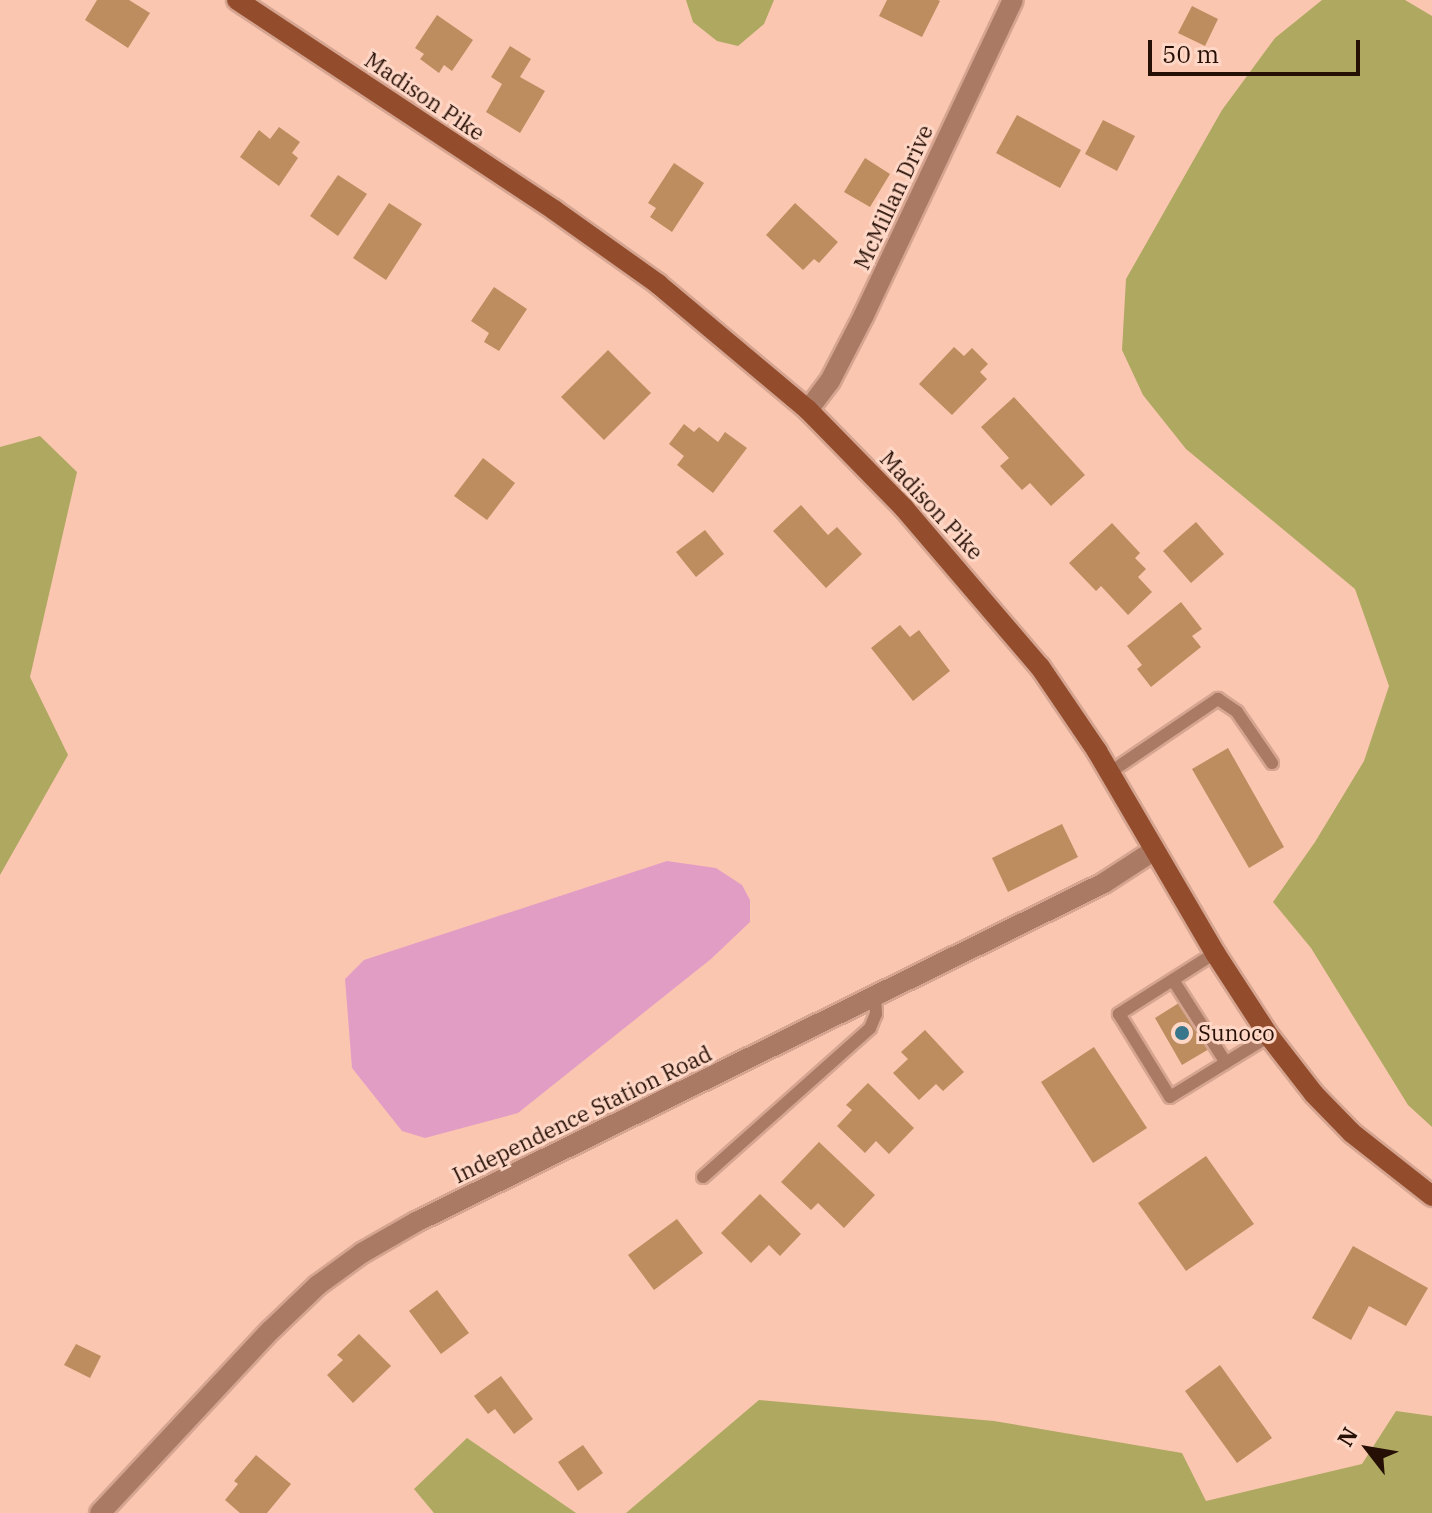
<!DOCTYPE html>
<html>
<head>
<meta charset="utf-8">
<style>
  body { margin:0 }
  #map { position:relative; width:1432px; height:1513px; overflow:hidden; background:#fbc6b0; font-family:"IBM Plex Serif",serif }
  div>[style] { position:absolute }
  .green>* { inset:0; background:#aea861 }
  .water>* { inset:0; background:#e29dc5 }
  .building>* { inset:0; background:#bd8d5f }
  .roads { filter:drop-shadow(2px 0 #d5a591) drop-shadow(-2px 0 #d5a591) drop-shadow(0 2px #d5a591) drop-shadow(0 -2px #d5a591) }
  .service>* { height:12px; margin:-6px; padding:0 6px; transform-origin:6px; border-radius:6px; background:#ab7a64 }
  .minor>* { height:20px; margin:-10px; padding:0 10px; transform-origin:10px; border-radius:10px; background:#ab7a64 }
  .secondary>* { height:20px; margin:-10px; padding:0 10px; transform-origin:10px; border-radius:10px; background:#934c2c }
  .dots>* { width:22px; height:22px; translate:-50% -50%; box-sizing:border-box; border:4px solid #ffd7c6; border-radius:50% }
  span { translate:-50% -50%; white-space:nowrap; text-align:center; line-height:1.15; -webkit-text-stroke:6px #ffd7c6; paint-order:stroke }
  .street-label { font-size:22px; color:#260f05 }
  .poi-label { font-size:22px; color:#260f05 }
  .left { translate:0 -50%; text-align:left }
  .north { position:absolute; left:1328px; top:1409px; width:80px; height:80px; -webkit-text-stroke:6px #ffd7c6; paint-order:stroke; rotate:301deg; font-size:22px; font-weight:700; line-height:32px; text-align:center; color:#260f05 }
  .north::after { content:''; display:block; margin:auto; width:28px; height:36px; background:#260f05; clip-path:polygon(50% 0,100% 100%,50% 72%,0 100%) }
  .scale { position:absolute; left:1148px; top:40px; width:212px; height:36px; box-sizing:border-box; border:4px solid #260f05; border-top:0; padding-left:10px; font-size:24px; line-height:28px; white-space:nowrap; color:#260f05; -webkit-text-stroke:6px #ffd7c6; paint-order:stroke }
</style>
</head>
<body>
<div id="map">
  <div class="green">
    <i style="clip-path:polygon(686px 0,774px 0,764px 24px,738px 46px,717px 41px,693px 22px)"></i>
    <i style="clip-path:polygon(1322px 0,1405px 0,1432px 16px,1432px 1127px,1408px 1105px,1311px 948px,1273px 902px,1315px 842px,1364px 761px,1389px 686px,1355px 589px,1186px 449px,1143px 395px,1122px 350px,1126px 279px,1222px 110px,1275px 38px)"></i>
    <i style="clip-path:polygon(40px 436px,77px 472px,30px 677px,68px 755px,0 875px,0 447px)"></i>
    <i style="clip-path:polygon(759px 1400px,994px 1421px,1182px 1453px,1206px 1501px,1362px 1464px,1396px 1411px,1432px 1416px,1432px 1513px,626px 1513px)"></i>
    <i style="clip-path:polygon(467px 1438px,576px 1513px,434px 1513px,414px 1489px)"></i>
  </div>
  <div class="water">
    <i style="clip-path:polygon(667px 861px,716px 868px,742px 885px,750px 900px,750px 922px,711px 959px,518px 1113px,425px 1138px,402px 1131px,352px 1068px,345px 979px,364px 960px)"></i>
  </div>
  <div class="building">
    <i style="clip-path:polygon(97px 0,129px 0,150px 13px,128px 48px,85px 20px)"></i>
    <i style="clip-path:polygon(887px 0,938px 0,940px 1px,922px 37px,879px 16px)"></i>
    <i style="clip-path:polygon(1192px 6px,1218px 19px,1205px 46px,1178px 33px)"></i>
    <i style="clip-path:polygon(437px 15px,473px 40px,452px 71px,444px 65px,439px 73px,420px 59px,424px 54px,415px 48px)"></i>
    <i style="clip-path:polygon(510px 46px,531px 59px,520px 77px,545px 91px,520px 133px,486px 112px,502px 84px,491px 77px)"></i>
    <i style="clip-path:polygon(1017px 115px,1081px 150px,1060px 188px,996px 153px)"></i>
    <i style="clip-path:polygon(1103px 120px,1135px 136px,1117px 171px,1085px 154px)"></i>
    <i style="clip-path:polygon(279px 127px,300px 142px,292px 153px,298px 158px,279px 186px,240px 157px,259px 130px,270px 139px)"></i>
    <i style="clip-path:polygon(865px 158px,890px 174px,870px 207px,844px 192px)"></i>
    <i style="clip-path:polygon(674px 163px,704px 183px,672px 232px,650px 217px,656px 208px,648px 203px)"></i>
    <i style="clip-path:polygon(338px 175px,367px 194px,338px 236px,310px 216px)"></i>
    <i style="clip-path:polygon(389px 203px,422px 224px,386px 280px,353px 258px)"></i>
    <i style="clip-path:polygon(795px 203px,838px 242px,819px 263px,814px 259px,803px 270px,766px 235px)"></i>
    <i style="clip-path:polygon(494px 287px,527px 309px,499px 351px,484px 342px,489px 333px,471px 321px)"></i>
    <i style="clip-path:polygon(954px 347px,964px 356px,972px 348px,988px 364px,980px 372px,987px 379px,952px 415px,919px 384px)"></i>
    <i style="clip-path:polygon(608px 350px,651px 393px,604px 440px,561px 397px)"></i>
    <i style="clip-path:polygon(1014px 397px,1085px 475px,1051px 506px,1030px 483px,1022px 490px,1000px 466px,1009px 458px,981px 427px)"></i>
    <i style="clip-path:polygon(684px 424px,694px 432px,699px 427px,718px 442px,725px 432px,747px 448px,713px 493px,677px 465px,684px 456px,669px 444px)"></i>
    <i style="clip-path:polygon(483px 458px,515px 483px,487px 520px,454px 496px)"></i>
    <i style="clip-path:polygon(801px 505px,828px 535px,837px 527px,862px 554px,826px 588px,773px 531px)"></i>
    <i style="clip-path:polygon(1196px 522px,1224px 554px,1191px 583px,1163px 551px)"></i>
    <i style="clip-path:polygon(1112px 523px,1140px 553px,1135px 558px,1146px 569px,1138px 577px,1152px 592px,1128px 615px,1101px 586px,1096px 591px,1069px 563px)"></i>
    <i style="clip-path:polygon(705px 530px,724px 554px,696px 577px,676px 552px)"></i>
    <i style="clip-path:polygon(1181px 602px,1202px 629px,1192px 636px,1201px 647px,1151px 687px,1137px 669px,1142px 665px,1127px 646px)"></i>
    <i style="clip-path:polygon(900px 625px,910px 637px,919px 630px,950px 671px,913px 701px,871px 648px)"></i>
    <i style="clip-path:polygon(1228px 748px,1284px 847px,1249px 868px,1192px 769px)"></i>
    <i style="clip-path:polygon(1062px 824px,1078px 857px,1008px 892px,992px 858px)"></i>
    <i style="clip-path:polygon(1182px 1001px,1209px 1049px,1182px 1065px,1155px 1018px)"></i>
    <i style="clip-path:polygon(925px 1030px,964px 1072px,943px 1091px,936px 1084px,919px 1100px,893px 1073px,908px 1059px,901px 1052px)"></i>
    <i style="clip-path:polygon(1094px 1047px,1147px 1128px,1093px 1163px,1041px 1082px)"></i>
    <i style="clip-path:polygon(868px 1083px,914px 1128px,889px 1154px,876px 1141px,865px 1153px,837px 1126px,852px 1110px,846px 1105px)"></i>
    <i style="clip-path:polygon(819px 1142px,875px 1195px,844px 1228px,818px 1203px,811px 1210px,781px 1182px)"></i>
    <i style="clip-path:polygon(1206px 1156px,1254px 1224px,1186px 1271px,1138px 1203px)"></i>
    <i style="clip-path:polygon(760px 1194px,801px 1234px,780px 1256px,769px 1245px,751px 1263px,721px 1233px)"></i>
    <i style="clip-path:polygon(677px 1219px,703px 1253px,654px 1290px,628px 1255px)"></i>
    <i style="clip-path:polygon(1353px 1246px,1428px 1288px,1406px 1326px,1369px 1306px,1351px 1340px,1312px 1318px)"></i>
    <i style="clip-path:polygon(437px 1290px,469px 1333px,441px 1354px,409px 1311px)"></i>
    <i style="clip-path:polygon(359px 1334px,391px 1366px,353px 1403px,327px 1375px,343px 1360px,337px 1355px)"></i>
    <i style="clip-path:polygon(76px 1344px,101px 1356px,90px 1378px,64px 1365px)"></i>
    <i style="clip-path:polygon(1220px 1365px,1272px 1438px,1237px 1463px,1185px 1391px)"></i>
    <i style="clip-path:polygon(501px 1376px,533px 1419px,514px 1434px,495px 1409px,488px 1414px,474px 1396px)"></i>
    <i style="clip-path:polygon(583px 1445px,603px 1473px,578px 1491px,558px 1462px)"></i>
    <i style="clip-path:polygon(256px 1455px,291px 1484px,267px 1513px,240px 1513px,225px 1500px,238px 1484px,234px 1481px)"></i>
  </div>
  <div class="roads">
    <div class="service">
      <i style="left:1109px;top:773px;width:132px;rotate:-34.2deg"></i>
      <i style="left:1218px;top:699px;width:23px;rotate:34deg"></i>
      <i style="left:1237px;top:712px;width:62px;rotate:55.5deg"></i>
      <i style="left:1215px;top:953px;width:114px;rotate:147.6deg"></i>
      <i style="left:1119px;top:1014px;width:97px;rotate:58.4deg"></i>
      <i style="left:1170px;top:1097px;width:116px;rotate:-31.6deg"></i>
      <i style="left:1173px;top:980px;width:98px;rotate:57.4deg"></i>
      <i style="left:703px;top:1177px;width:224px;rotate:-41.7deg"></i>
      <i style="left:870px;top:1028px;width:15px;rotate:-67deg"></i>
      <i style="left:876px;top:1014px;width:18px;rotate:-93deg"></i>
    </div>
    <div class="minor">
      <i style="left:808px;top:410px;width:36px;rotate:-53deg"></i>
      <i style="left:830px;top:381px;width:74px;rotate:-62.7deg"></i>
      <i style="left:864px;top:315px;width:348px;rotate:-64.7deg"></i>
      <i style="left:100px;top:1513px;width:249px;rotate:-47deg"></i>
      <i style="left:270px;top:1331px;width:66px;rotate:-43.8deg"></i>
      <i style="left:318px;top:1285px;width:54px;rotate:-36deg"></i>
      <i style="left:362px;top:1253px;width:62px;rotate:-29.9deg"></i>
      <i style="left:416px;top:1222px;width:767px;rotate:-26.23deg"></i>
      <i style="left:1104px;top:883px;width:59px;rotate:-33.1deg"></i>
    </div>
    <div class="secondary">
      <i style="left:237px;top:0;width:380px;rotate:33.5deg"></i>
      <i style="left:554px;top:210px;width:128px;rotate:35.4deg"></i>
      <i style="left:658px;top:284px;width:196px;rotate:40deg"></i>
      <i style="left:808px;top:410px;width:137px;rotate:45.6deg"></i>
      <i style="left:904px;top:508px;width:209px;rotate:49.5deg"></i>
      <i style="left:1040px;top:667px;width:102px;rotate:55.8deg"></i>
      <i style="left:1097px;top:751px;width:234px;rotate:59.7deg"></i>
      <i style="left:1215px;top:953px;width:99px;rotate:57deg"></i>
      <i style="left:1269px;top:1036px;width:73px;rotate:52.2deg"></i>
      <i style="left:1314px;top:1094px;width:54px;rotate:45.7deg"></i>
      <i style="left:1352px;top:1133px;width:102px;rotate:38.2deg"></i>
    </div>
  </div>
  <div class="dots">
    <i style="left:1182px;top:1033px;background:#38768c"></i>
  </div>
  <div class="street-label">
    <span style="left:425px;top:96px;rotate:34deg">Madison Pike</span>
    <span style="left:893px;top:197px;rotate:-65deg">McMillan Drive</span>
    <span style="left:932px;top:505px;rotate:47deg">Madison Pike</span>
    <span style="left:582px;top:1114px;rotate:-26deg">Independence Station Road</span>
  </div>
  <div class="poi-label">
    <span class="left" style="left:1198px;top:1033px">Sunoco</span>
  </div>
  <div class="north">N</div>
  <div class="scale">50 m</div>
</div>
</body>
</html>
